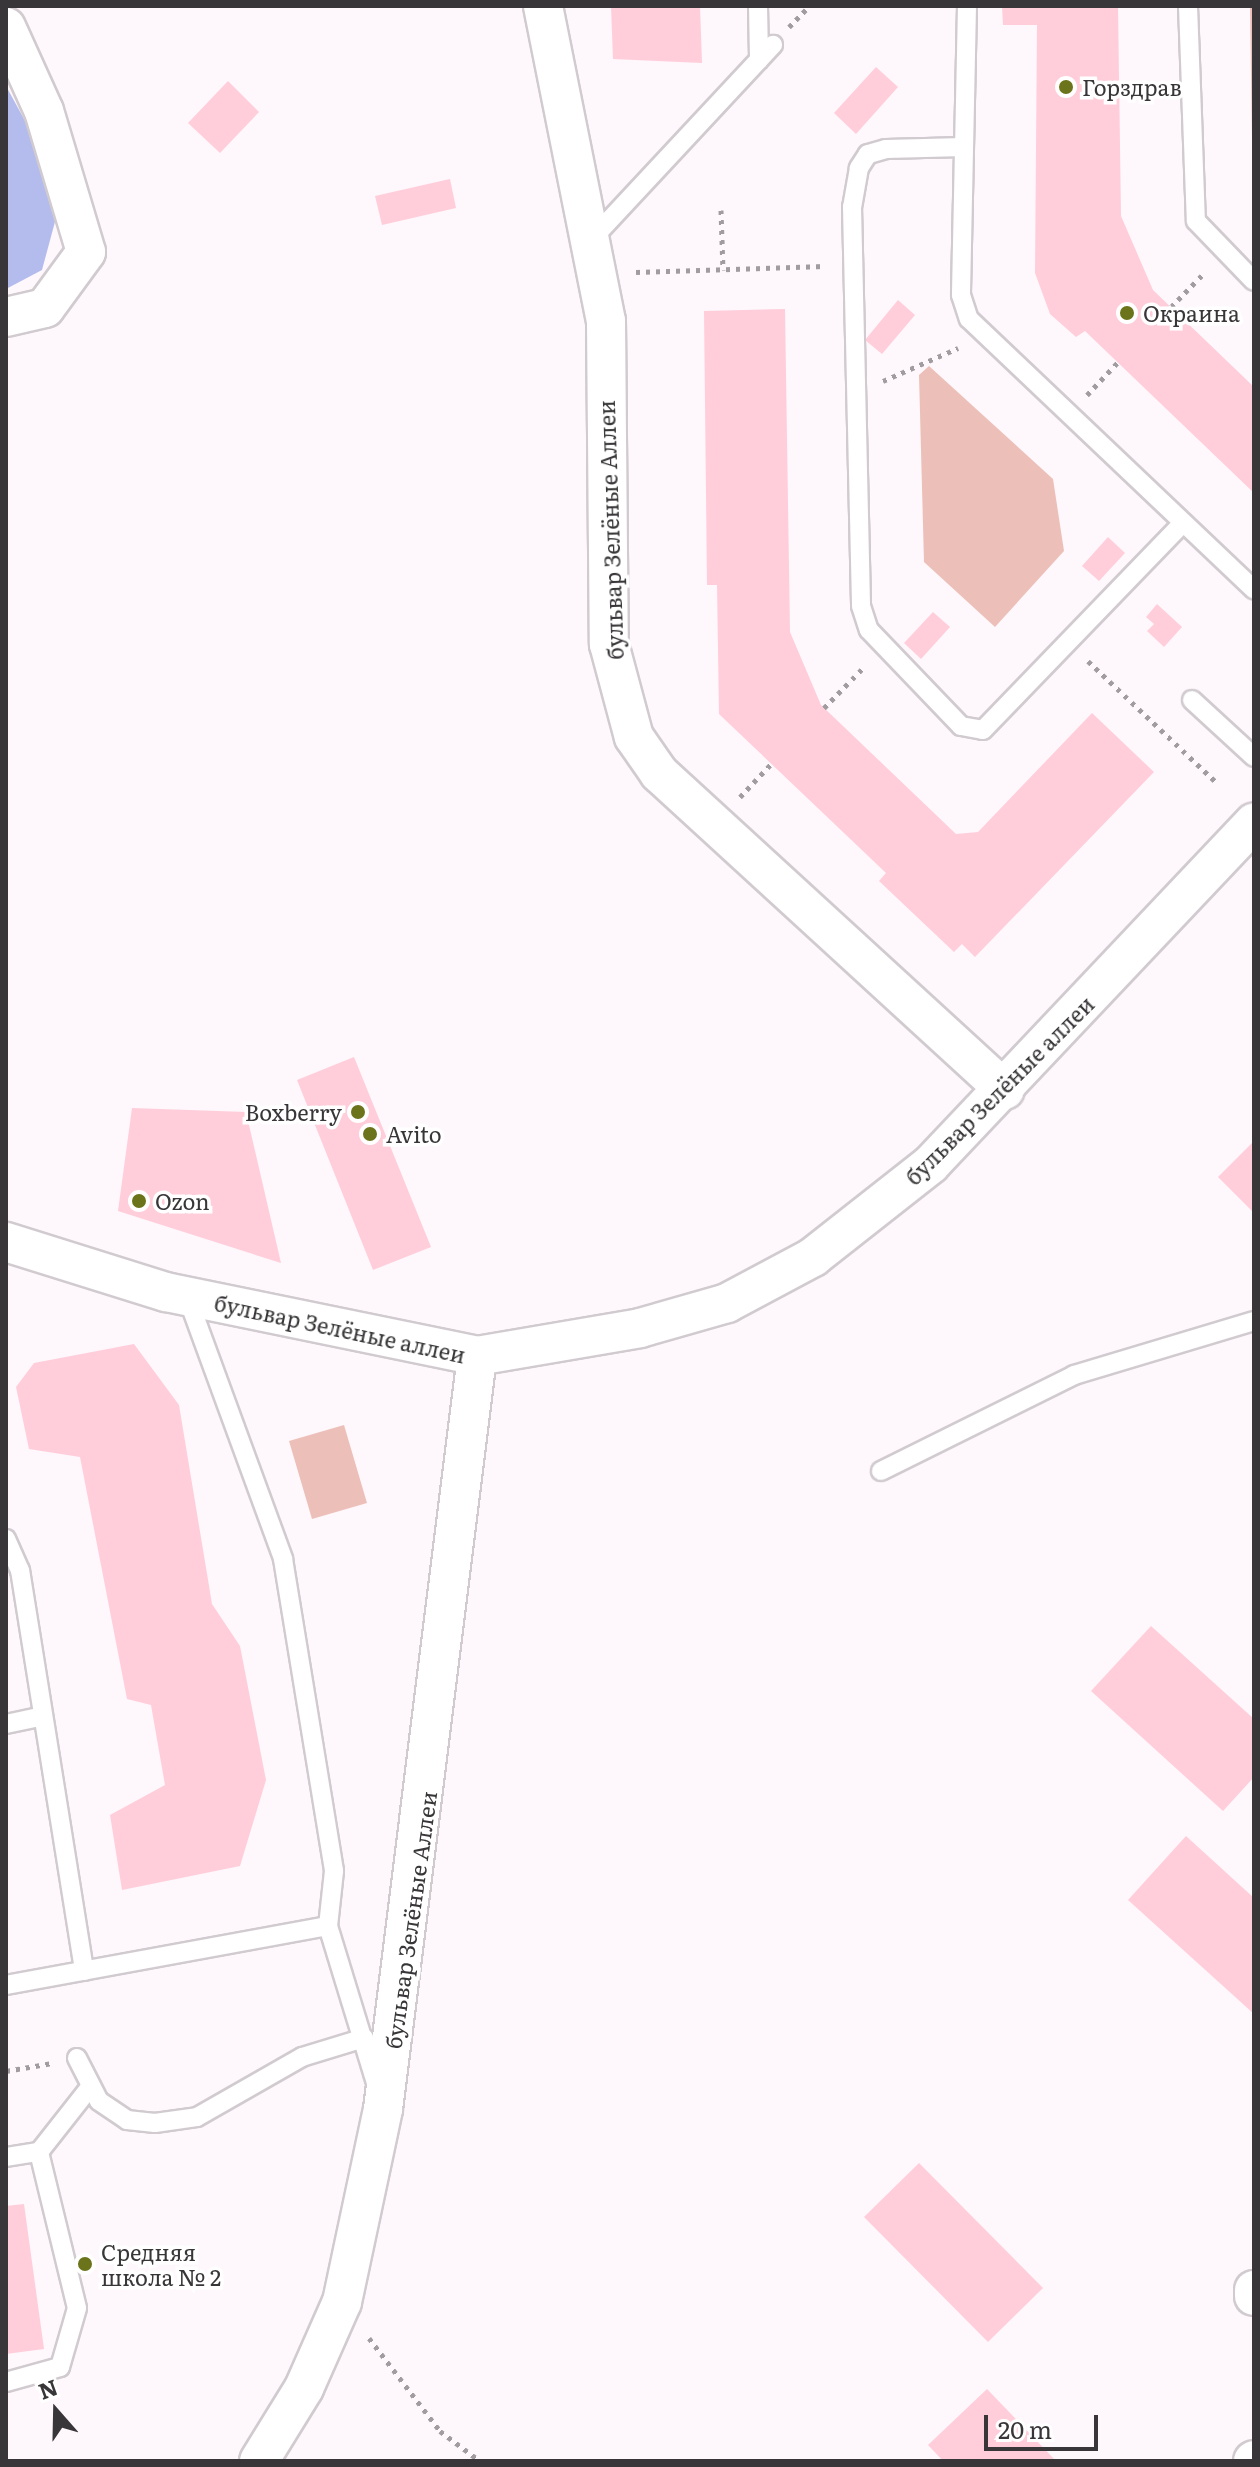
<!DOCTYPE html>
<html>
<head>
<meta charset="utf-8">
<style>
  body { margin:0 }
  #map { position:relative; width:1260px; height:2467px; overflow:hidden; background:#fef7fc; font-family:Literata,serif }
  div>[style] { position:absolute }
  .green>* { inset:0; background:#ecc0b8 }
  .water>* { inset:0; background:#b4bcee }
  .building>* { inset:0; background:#ffceda }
  .path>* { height:5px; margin-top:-2.5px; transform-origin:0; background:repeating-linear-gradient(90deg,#a09c9f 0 4px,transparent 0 10px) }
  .roads { filter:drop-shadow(2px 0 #d1cbd0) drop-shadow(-2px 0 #d1cbd0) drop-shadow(0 2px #d1cbd0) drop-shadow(0 -2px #d1cbd0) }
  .service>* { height:18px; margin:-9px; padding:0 9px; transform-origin:9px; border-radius:9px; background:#fff }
  .minor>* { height:38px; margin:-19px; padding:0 19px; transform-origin:19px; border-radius:19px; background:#fff }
  .dots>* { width:22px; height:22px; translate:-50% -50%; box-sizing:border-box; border:4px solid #fff; border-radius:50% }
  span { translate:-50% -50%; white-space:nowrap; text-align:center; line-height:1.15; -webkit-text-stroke:7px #fff; paint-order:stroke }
  .poi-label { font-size:22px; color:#383638 }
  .left { translate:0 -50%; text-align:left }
  .right { translate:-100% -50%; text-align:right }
  .street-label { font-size:22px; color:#383638 }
  .frame { position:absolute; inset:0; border:8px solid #383638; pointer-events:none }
  .north { position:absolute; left:16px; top:2371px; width:80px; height:80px; -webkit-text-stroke:6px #fff; paint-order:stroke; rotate:340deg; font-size:22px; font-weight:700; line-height:32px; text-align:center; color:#383638 }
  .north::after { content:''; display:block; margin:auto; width:28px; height:36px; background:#383638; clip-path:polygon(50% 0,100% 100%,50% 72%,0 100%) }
  .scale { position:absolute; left:984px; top:2415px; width:114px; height:36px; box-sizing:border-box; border:4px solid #383638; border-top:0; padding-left:10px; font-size:24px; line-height:28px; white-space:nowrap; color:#383638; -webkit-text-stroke:6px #fff; paint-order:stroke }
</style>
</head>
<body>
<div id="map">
  <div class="green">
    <i style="clip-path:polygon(1250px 6px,1254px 6px,1252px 140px)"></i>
    <i style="clip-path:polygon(929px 366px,1053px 479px,1064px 551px,995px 627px,924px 562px,919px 375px)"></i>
    <i style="clip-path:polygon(344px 1425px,367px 1503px,312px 1519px,289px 1441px)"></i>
  </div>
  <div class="water">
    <i style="clip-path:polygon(6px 86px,46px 159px,56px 218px,42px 270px,6px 289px)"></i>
  </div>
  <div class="building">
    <i style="clip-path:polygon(611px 6px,700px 6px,702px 63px,613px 59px)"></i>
    <i style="clip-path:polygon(1002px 6px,1118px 6px,1121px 216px,1153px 290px,1254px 387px,1254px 493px,1085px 331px,1076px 337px,1050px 314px,1035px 273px,1037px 25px,1003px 25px)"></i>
    <i style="clip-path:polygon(876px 67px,898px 87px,856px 134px,834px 113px)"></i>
    <i style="clip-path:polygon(228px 81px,259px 112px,220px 153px,188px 123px)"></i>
    <i style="clip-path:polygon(450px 179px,456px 208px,382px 225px,375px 196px)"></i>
    <i style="clip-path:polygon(898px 300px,915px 315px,882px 354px,865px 340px)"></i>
    <i style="clip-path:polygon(785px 309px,790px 632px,821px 705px,956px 834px,978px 832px,1092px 713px,1154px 772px,975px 957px,962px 944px,954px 952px,879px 881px,886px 873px,719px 714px,717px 585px,707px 585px,704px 311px)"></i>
    <i style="clip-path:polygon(1108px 537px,1125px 553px,1099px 581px,1082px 566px)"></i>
    <i style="clip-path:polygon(1157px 604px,1182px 627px,1164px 647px,1147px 631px,1154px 624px,1146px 617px)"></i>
    <i style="clip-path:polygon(933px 612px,950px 627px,921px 659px,904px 643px)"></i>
    <i style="clip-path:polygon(354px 1057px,431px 1247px,373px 1270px,297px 1080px)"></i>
    <i style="clip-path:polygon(132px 1108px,246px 1112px,281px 1263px,118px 1211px)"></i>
    <i style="clip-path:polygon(1254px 1141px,1254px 1213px,1218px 1177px)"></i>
    <i style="clip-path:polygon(134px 1344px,179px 1405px,212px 1604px,240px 1646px,266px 1780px,240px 1866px,122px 1890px,110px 1815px,165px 1785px,151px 1705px,127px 1699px,80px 1457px,29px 1449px,16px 1387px,34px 1363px)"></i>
    <i style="clip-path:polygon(1151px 1626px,1254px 1719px,1254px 1777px,1223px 1811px,1091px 1691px)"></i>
    <i style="clip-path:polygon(1186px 1836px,1254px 1898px,1254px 2014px,1128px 1900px)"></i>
    <i style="clip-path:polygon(919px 2163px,1043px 2288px,988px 2342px,864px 2217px)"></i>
    <i style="clip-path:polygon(24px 2204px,44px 2349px,6px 2354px,6px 2206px)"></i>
    <i style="clip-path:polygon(987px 2389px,1056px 2461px,943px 2461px,928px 2445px)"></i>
  </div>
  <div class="path">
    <i style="left:789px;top:27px;width:29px;rotate:-46deg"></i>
    <i style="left:721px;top:210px;width:60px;rotate:88.1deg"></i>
    <i style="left:636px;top:272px;width:189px;rotate:-1.8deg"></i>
    <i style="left:1171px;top:307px;width:50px;rotate:-45.8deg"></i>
    <i style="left:883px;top:381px;width:82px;rotate:-23.7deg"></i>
    <i style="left:1087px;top:395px;width:45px;rotate:-46.8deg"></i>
    <i style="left:1088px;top:661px;width:176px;rotate:43.4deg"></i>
    <i style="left:824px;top:708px;width:59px;rotate:-45.7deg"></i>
    <i style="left:740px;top:797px;width:45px;rotate:-46.8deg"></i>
    <i style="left:6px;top:2071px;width:47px;rotate:-9.9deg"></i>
    <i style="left:369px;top:2338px;width:117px;rotate:52.6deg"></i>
    <i style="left:440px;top:2431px;width:50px;rotate:36.9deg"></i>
  </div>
  <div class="roads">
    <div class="service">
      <i style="left:758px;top:6px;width:54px;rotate:88.9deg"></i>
      <i style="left:967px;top:6px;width:289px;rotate:91.2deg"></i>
      <i style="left:961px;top:295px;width:25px;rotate:72deg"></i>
      <i style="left:969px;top:319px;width:393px;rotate:43.5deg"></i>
      <i style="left:1188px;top:6px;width:215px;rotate:87.9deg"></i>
      <i style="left:1196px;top:221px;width:83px;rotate:46deg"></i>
      <i style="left:964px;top:147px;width:78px;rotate:178.5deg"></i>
      <i style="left:886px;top:149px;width:19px;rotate:164deg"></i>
      <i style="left:868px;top:154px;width:17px;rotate:123deg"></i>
      <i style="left:859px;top:168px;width:40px;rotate:100deg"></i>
      <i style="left:852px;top:207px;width:399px;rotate:88.7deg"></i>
      <i style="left:861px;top:606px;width:25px;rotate:72deg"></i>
      <i style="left:869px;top:630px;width:133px;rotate:46.2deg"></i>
      <i style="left:961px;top:726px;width:22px;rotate:10deg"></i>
      <i style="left:983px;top:730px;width:288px;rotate:-46deg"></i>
      <i style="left:591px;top:240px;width:267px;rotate:-47deg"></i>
      <i style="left:1192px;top:700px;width:84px;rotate:42.6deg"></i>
      <i style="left:187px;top:1296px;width:280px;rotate:69.9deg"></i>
      <i style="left:283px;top:1559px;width:316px;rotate:80.7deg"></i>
      <i style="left:334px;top:1871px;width:55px;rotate:96.2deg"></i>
      <i style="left:881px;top:1471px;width:216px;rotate:-26.4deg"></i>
      <i style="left:1074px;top:1375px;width:188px;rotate:-16.7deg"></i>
      <i style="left:6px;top:1539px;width:34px;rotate:66deg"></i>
      <i style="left:20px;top:1570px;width:406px;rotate:80.9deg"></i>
      <i style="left:6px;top:1724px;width:38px;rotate:-12deg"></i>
      <i style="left:6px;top:1985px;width:327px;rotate:-10.4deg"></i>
      <i style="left:328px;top:1926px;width:164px;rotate:73deg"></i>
      <i style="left:77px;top:2058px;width:48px;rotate:62.9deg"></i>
      <i style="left:99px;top:2101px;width:34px;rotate:34deg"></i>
      <i style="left:127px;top:2120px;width:28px;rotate:6deg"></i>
      <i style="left:155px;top:2123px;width:42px;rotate:-8.1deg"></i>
      <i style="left:197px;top:2117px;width:121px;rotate:-29.7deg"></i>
      <i style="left:302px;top:2057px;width:65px;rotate:-17deg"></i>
      <i style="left:6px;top:2157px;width:33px;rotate:-9deg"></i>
      <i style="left:6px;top:2382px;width:56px;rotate:-15.5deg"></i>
      <i style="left:60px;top:2367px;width:61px;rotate:-73.9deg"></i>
      <i style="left:77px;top:2308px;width:161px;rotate:-103.7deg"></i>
      <i style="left:39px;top:2152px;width:84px;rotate:-51.8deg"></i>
    </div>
    <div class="minor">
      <i style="left:543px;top:6px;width:321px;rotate:78.7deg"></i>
      <i style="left:606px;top:321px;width:323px;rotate:89.5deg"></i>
      <i style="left:609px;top:644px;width:96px;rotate:75deg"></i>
      <i style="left:634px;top:737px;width:44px;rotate:55.2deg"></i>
      <i style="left:659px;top:773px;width:469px;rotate:42.5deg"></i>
      <i style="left:6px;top:27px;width:92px;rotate:65.7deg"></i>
      <i style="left:44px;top:111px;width:147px;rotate:73.4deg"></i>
      <i style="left:86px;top:252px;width:69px;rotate:126.2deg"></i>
      <i style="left:45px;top:308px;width:40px;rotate:167deg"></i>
      <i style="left:6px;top:1242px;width:168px;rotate:17.4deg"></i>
      <i style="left:166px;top:1292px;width:318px;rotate:11.6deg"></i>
      <i style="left:477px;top:1356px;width:165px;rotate:-9.7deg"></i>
      <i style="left:640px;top:1328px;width:91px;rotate:-16deg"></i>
      <i style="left:727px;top:1303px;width:98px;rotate:-28.1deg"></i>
      <i style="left:813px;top:1257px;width:150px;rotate:-38.2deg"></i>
      <i style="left:931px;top:1164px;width:470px;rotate:-46.6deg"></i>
      <i style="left:1254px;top:2290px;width:6px;rotate:90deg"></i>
      <i style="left:259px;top:2461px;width:86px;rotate:-58.3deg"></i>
      <i style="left:304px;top:2388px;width:94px;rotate:-66.2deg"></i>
      <i style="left:342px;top:2302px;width:197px;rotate:-78deg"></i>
      <i style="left:383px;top:2109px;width:759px;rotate:-82.88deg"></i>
      <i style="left:1253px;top:2461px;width:1px;rotate:-45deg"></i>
    </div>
  </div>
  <div class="dots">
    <i style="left:1066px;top:87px;background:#6b731b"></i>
    <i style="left:1127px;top:313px;background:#6b731b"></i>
    <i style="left:358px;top:1112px;background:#6b731b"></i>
    <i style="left:370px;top:1134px;background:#6b731b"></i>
    <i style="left:139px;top:1201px;background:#6b731b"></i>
    <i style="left:85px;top:2264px;background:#6b731b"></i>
  </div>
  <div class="poi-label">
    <span class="left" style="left:1082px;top:87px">Горздрав</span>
    <span class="left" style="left:1143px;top:313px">Окраина</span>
    <span class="right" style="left:342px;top:1112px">Boxberry</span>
    <span class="left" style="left:386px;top:1134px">Avito</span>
    <span class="left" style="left:155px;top:1201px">Ozon</span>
    <span class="left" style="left:101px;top:2264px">Средняя<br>школа № 2</span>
  </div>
  <div class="street-label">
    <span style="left:610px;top:530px;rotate:-92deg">бульвар Зелёные Аллеи</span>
    <span style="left:999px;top:1090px;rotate:-45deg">бульвар Зелёные аллеи</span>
    <span style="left:340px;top:1328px;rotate:12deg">бульвар Зелёные аллеи</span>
    <span style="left:410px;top:1920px;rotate:-82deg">бульвар Зелёные Аллеи</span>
  </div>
  <div class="frame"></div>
  <div class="north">N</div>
  <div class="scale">20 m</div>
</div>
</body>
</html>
